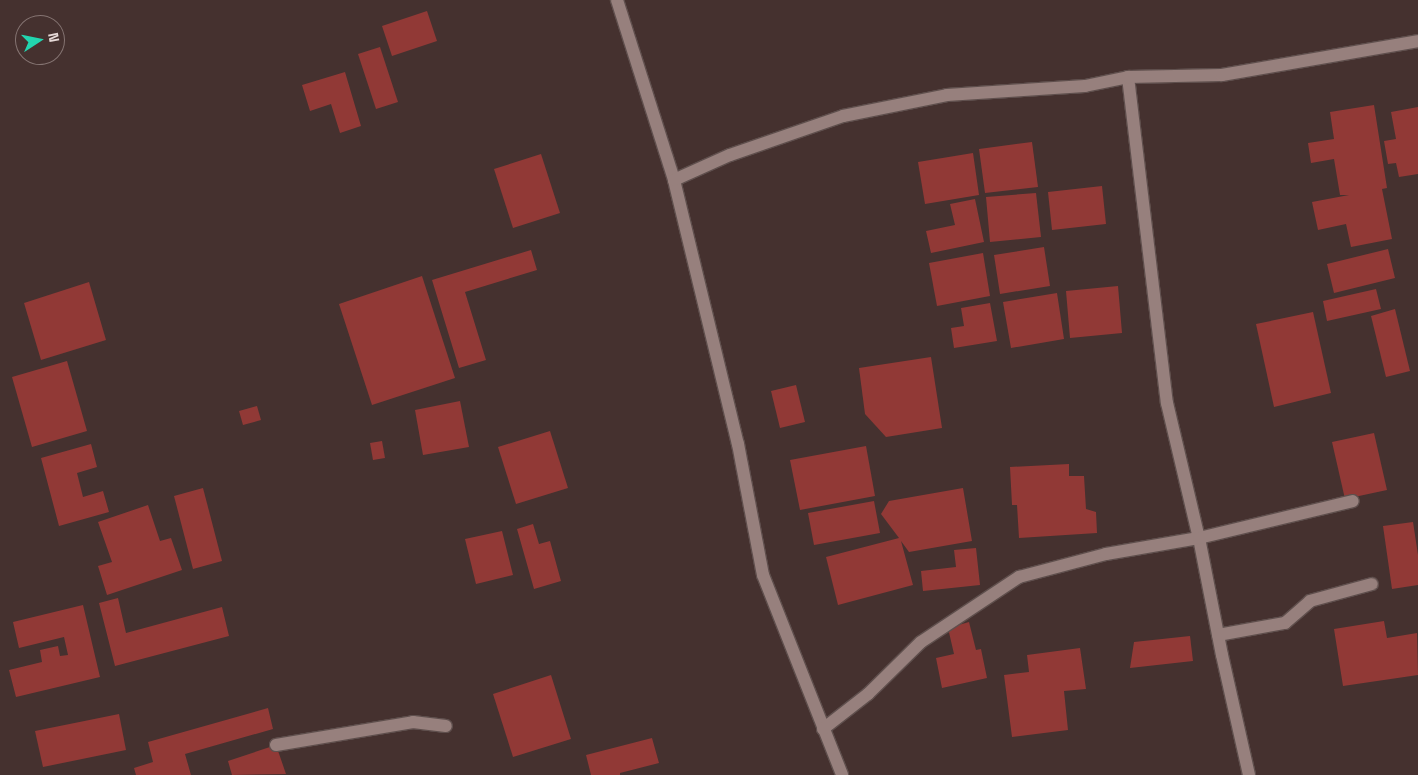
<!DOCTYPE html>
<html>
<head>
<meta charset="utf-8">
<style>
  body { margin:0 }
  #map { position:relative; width:1418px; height:775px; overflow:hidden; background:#45312f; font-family:"Space Grotesk",sans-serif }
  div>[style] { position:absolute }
  .building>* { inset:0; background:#913936 }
  .roads { filter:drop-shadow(1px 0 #5f4f4d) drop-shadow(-1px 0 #5f4f4d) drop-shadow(0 1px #5f4f4d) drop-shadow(0 -1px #5f4f4d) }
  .minor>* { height:12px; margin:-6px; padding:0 6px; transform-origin:6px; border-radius:6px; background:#97807d }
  span { translate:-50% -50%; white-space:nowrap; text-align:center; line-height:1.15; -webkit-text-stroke:4px #45312f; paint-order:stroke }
  .north { position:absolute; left:15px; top:15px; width:50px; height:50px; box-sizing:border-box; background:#45312f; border:1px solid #857472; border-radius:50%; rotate:79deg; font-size:14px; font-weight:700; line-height:20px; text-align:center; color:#e6d9d7 }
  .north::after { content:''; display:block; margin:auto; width:18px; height:22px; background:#22d5af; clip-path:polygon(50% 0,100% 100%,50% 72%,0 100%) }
</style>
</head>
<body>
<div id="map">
  <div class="building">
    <i style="clip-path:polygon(427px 11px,437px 41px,392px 56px,382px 26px)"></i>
    <i style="clip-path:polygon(380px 47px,398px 102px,376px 109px,358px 54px)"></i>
    <i style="clip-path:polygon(345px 72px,361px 126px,340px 133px,331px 104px,310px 111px,302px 85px)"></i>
    <i style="clip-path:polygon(1374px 105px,1387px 188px,1382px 189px,1392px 239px,1351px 247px,1346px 224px,1318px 230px,1312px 202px,1349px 195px,1340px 195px,1334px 159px,1311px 163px,1308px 143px,1334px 139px,1330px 112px)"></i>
    <i style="clip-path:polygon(1418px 107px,1418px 174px,1399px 177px,1396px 163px,1388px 164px,1384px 141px,1396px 139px,1391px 112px)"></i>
    <i style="clip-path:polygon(1032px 142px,1038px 187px,985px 193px,979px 149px)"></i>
    <i style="clip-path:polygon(973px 153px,979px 195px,925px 204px,918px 162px)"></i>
    <i style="clip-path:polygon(541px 154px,560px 213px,513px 228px,494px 169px)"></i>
    <i style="clip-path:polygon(1102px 186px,1106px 224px,1052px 230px,1048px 192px)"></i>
    <i style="clip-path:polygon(1036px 193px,1041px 237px,990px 242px,986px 197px)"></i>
    <i style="clip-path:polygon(975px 199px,984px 242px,931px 253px,926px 231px,955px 225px,950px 204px)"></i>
    <i style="clip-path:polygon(1044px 247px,1050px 286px,1000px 294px,994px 255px)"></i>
    <i style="clip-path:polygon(1388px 249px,1395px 278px,1334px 293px,1327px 264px)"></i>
    <i style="clip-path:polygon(531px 250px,537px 270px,465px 292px,486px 360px,459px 368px,432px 280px)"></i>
    <i style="clip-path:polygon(983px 253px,990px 296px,937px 306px,929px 263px)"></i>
    <i style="clip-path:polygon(422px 276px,455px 378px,372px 405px,339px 304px)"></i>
    <i style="clip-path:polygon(89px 282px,106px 340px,41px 360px,24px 303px)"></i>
    <i style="clip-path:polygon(1118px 286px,1122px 333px,1070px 338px,1066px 291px)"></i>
    <i style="clip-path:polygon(1376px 289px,1381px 309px,1327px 321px,1323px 301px)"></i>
    <i style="clip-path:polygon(1057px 293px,1064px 339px,1011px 348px,1003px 302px)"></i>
    <i style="clip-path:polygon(990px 303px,997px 341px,954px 348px,951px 328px,964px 326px,961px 308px)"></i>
    <i style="clip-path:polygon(1395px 309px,1410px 371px,1386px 377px,1371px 316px)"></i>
    <i style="clip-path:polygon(1313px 312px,1331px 393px,1274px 407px,1256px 324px)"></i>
    <i style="clip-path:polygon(931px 357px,942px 428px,886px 437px,865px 414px,859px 368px)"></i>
    <i style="clip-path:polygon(67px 361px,87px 431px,32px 447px,12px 377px)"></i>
    <i style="clip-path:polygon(796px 385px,805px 422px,780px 428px,771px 391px)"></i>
    <i style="clip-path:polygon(460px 401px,469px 447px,423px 455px,415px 410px)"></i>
    <i style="clip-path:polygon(257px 406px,261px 420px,243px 425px,239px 411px)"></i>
    <i style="clip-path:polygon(550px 431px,568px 488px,516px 504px,498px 447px)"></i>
    <i style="clip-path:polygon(1374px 433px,1387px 490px,1345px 499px,1332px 442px)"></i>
    <i style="clip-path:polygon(382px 441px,385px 458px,373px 460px,370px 443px)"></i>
    <i style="clip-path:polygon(91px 444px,97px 467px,77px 473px,83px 497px,103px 491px,109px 512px,59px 526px,41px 458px)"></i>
    <i style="clip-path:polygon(866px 446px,875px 496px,800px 510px,790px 460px)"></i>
    <i style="clip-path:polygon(1069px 464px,1069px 476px,1084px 476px,1086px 509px,1096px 512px,1097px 533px,1019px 538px,1017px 505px,1012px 505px,1010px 467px)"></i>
    <i style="clip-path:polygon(203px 488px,222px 561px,193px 569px,174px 496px)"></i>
    <i style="clip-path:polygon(963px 488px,972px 541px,909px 552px,901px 541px,913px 585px,838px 605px,826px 557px,899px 538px,881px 514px,889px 501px)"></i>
    <i style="clip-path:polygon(874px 501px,880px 533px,814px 545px,808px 513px)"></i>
    <i style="clip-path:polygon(148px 505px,160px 541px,171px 538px,182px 570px,107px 595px,98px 566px,112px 562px,98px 522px)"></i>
    <i style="clip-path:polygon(1413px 522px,1418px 555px,1418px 585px,1392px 589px,1383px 526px)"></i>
    <i style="clip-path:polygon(533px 524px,539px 544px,550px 541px,561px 581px,534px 589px,517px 529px)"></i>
    <i style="clip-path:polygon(502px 531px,513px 575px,476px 584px,465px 539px)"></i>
    <i style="clip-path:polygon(976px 548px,980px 585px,923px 591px,921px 571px,956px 567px,954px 550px)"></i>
    <i style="clip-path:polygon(118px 598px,126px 633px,222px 607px,229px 636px,115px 666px,99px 603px)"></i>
    <i style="clip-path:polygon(83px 605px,100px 677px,16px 697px,9px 670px,42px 662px,40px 650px,58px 646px,60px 656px,68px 655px,64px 637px,19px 648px,13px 622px)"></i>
    <i style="clip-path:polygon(1384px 621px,1387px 638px,1417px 633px,1418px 675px,1343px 686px,1334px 629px)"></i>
    <i style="clip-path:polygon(969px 622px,976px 650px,981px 649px,987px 678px,942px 688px,936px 658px,954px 654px,948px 628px)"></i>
    <i style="clip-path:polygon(1190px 636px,1193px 661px,1130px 668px,1134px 642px)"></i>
    <i style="clip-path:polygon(1080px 648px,1086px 689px,1064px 691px,1068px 730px,1012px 737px,1004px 675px,1029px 672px,1027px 655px)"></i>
    <i style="clip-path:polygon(551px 675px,571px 739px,513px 757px,493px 694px)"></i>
    <i style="clip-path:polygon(268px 708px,273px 729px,185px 754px,191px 775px,136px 775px,134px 768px,153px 762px,148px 742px)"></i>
    <i style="clip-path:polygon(119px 714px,126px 750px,43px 767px,35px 731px)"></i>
    <i style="clip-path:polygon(652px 738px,659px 763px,620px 773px,620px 775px,591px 775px,586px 755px)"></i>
    <i style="clip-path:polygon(276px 745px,286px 774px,232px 775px,228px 761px)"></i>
  </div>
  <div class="roads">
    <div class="minor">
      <i style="left:617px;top:0;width:189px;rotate:72.4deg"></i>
      <i style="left:674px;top:180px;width:272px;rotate:76.4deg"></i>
      <i style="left:738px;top:444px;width:133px;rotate:79.2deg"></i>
      <i style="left:763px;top:575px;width:215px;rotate:68.4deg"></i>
      <i style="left:1128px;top:77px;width:328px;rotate:83.2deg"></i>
      <i style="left:1167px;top:403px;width:139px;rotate:76.7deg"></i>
      <i style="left:1199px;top:538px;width:119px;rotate:78.9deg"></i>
      <i style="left:1222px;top:655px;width:123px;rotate:77.3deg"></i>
      <i style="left:674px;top:180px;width:61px;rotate:-24.1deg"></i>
      <i style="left:730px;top:155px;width:120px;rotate:-19deg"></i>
      <i style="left:843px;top:116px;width:106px;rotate:-11.4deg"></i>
      <i style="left:947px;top:95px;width:138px;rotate:-3.7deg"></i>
      <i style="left:1085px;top:86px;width:44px;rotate:-11.8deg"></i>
      <i style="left:1128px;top:77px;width:94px;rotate:-1.2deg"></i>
      <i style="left:1222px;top:75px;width:199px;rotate:-9.8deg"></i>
      <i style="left:1218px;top:635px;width:68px;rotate:-10.2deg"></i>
      <i style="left:1285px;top:623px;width:33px;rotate:-41deg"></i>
      <i style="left:1310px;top:601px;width:64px;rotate:-15.3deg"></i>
      <i style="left:823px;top:729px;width:57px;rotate:-37.9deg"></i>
      <i style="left:868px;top:694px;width:74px;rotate:-44.5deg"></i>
      <i style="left:921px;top:642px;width:118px;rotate:-33.6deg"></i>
      <i style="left:1019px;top:577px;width:90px;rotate:-14.8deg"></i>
      <i style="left:1106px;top:554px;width:94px;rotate:-9.8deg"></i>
      <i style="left:1199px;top:538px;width:158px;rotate:-13.5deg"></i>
      <i style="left:276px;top:745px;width:139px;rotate:-9.5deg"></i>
      <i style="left:413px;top:722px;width:33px;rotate:7deg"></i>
    </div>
  </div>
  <div class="north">N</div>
</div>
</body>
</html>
